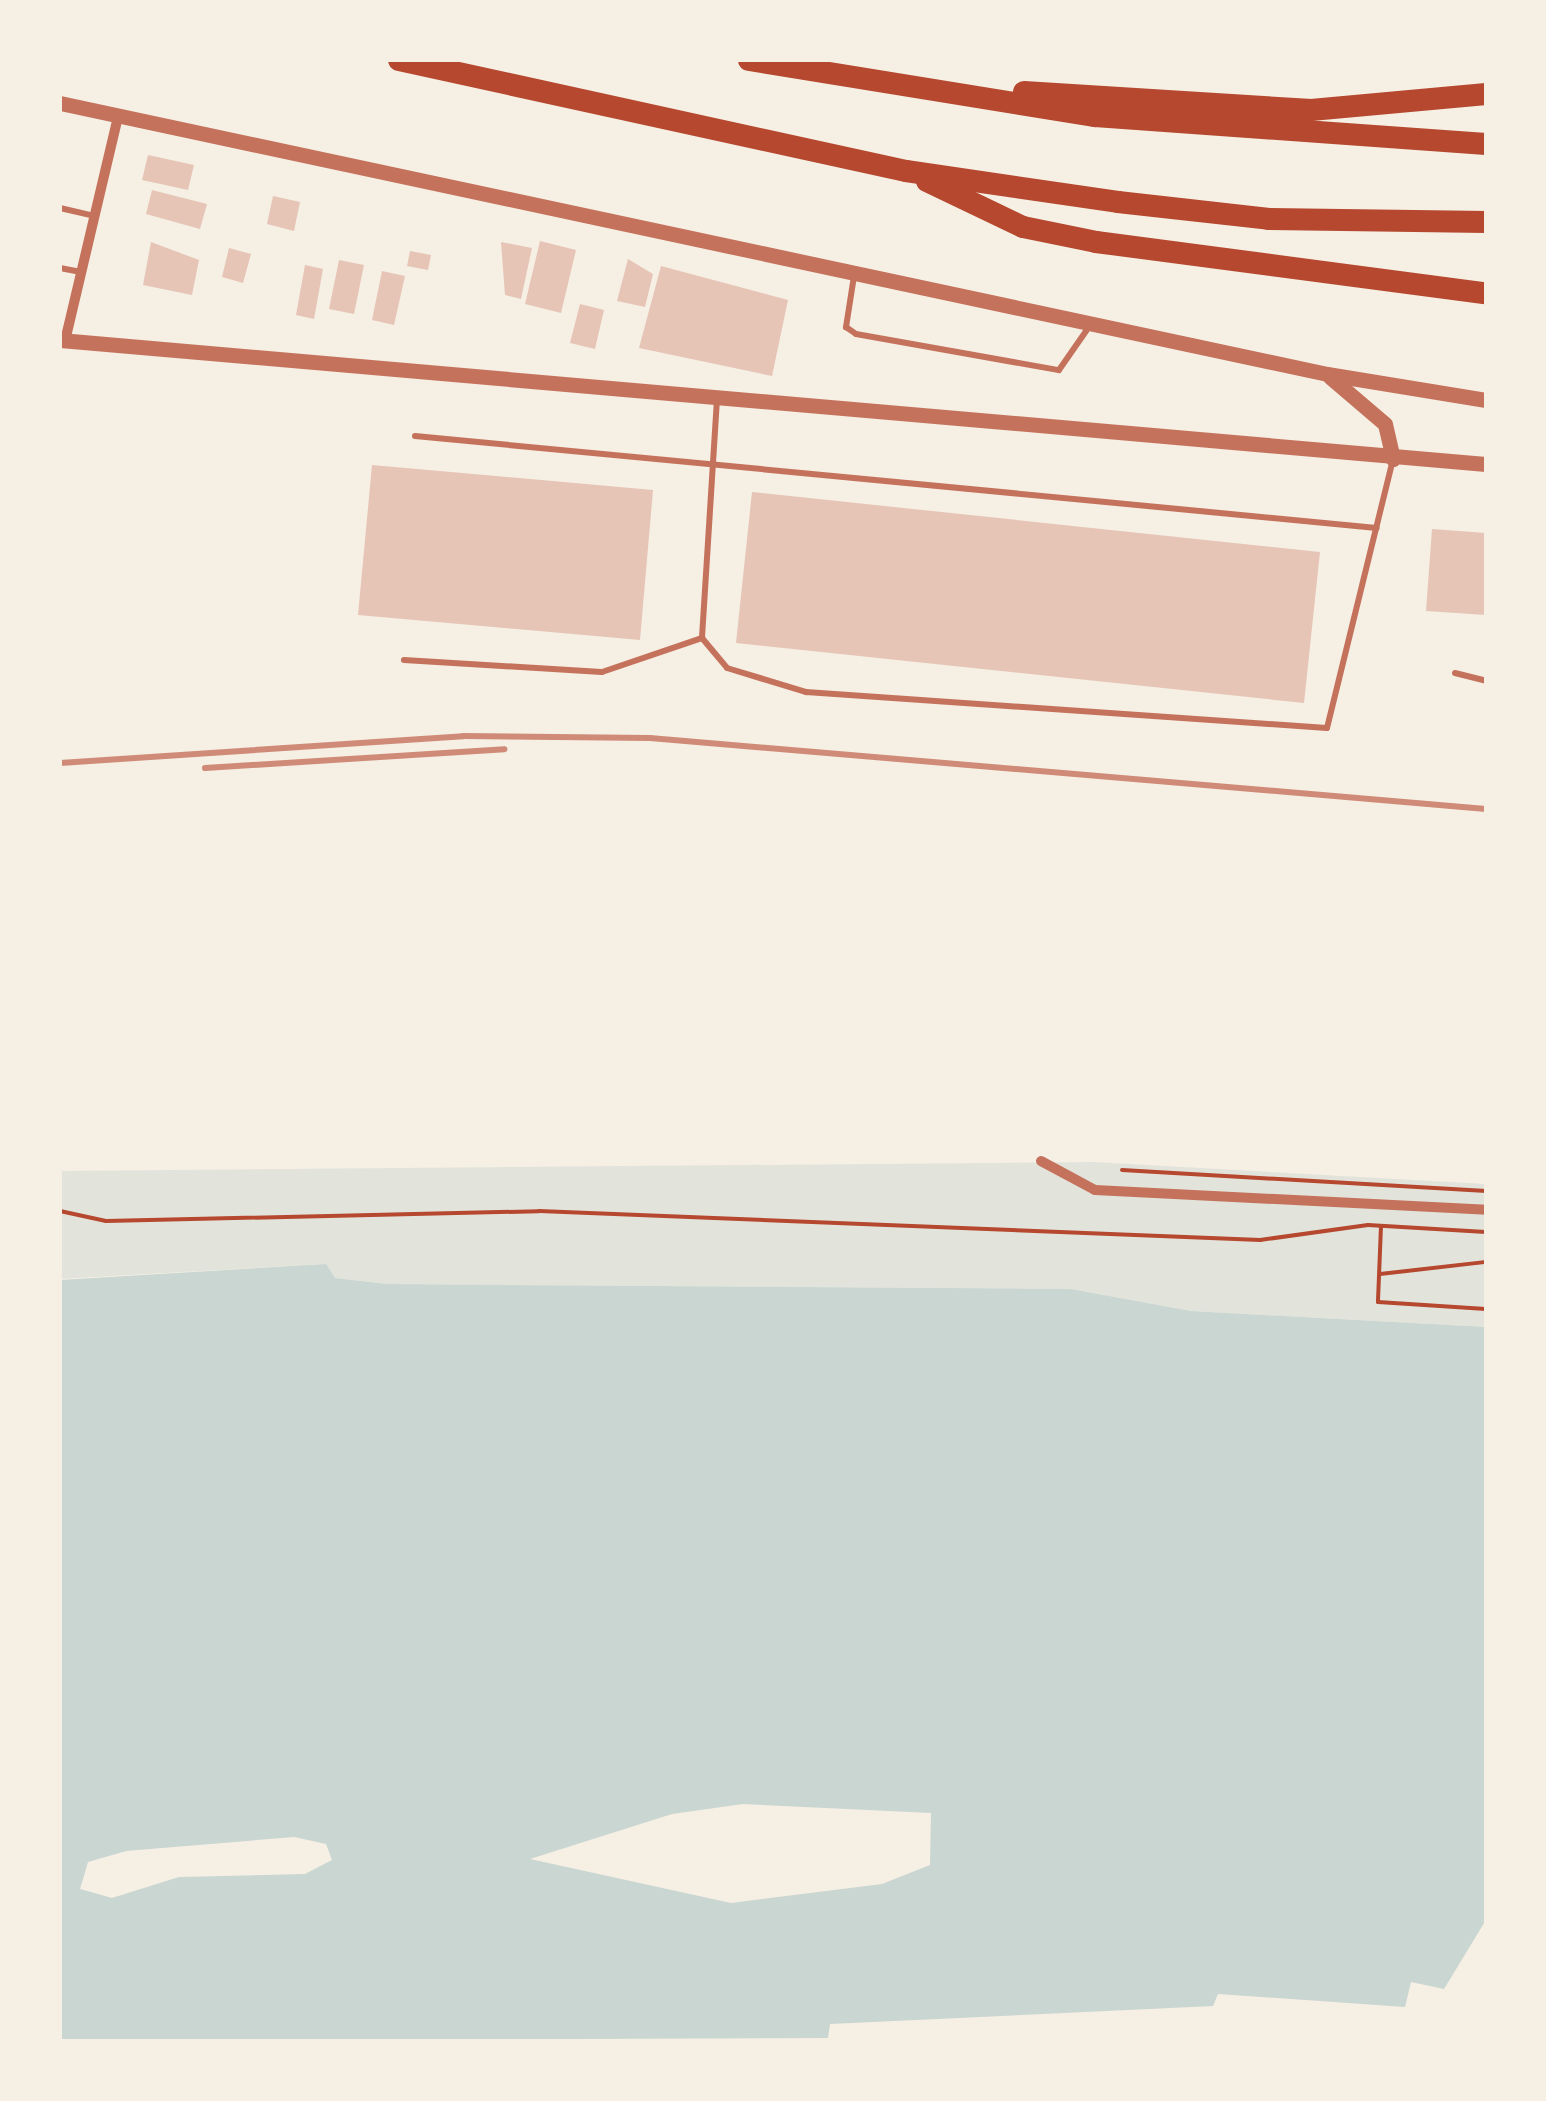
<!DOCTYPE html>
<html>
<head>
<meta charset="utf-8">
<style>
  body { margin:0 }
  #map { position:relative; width:1546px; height:2101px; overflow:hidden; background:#f6efe4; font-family:"Sofia Sans Condensed",sans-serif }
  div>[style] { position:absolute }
  .green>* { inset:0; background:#e2e4dc }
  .water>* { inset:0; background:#c9d6d2 }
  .building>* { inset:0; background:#e6c5b7 }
  .path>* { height:4px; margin:-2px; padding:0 2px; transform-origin:2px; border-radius:2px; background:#b5482f }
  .service>* { height:6px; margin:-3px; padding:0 3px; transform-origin:3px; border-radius:3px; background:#c5725c }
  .minor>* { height:10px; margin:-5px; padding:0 5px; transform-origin:5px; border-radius:5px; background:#c5725c }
  .tertiary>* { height:15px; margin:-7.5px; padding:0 7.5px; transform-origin:7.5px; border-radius:7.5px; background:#c5725c }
  .motorway>* { height:22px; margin:-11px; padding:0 11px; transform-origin:11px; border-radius:11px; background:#b5482f }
  .rail>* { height:6px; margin:-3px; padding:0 3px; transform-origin:3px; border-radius:3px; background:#cf8b77 }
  span { translate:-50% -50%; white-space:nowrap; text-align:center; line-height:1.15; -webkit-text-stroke:10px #f6efe4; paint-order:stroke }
  .frame { position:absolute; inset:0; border:62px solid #f6efe4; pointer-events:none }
</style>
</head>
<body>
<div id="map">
  <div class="green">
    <i style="clip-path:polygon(1094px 1162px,1486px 1184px,1486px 1327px,1191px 1311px,1071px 1289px,387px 1284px,335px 1278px,325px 1264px,60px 1279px,60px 1171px)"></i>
  </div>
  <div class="water">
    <i style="clip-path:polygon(evenodd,326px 1264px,335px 1278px,387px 1284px,1071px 1289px,1191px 1311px,1486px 1327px,1486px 1920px,1444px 1989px,1411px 1982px,1405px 2007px,1218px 1994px,1213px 2006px,830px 2024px,828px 2038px,60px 2041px,60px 1280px,326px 1264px,743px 1804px,931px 1813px,930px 1865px,882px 1884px,731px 1903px,530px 1859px,672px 1814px,743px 1804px,326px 1264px,294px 1837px,326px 1844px,332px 1860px,305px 1874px,179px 1877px,112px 1898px,80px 1889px,88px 1862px,126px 1851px,294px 1837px)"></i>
  </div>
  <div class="building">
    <i style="clip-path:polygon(148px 155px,194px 165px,188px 190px,142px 180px)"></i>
    <i style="clip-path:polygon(152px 190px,207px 204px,200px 229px,146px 214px)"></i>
    <i style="clip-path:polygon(273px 196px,300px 202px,294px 231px,267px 224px)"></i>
    <i style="clip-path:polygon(540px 241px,576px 250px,561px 313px,525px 304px)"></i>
    <i style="clip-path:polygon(151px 242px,199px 260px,192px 295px,143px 285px)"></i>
    <i style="clip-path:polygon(501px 242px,532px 248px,521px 299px,505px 295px)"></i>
    <i style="clip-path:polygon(229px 248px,251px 254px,243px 283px,222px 277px)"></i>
    <i style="clip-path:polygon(410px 251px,431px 255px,428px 270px,407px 266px)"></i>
    <i style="clip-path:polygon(628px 259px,653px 274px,645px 307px,617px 301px)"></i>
    <i style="clip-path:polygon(339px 260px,364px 265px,354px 314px,329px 309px)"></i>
    <i style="clip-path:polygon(305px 265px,323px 269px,314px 319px,296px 315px)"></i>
    <i style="clip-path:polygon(661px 266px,788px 300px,772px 376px,639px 348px)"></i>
    <i style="clip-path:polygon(382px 271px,405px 276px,394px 325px,372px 320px)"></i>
    <i style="clip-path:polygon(580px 304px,604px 310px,595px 349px,570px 343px)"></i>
    <i style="clip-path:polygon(372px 465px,653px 490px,640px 640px,358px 615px)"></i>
    <i style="clip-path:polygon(752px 492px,1320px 552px,1304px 703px,736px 643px)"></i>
    <i style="clip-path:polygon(1432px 529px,1486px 533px,1486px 615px,1426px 611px)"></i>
  </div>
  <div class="path">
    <i style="left:1122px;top:1170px;width:365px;rotate:3.3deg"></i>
    <i style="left:60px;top:1211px;width:47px;rotate:12.3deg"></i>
    <i style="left:106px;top:1221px;width:433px;rotate:-1.3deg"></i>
    <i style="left:539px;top:1211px;width:722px;rotate:2.3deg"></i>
    <i style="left:1260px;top:1240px;width:109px;rotate:-7.9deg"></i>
    <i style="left:1368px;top:1225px;width:118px;rotate:3.4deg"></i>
    <i style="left:1381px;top:1226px;width:76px;rotate:92.3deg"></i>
    <i style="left:1378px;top:1302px;width:108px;rotate:3.7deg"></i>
    <i style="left:1380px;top:1274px;width:107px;rotate:-6.5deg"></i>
  </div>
  <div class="service">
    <i style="left:60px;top:208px;width:35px;rotate:13deg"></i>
    <i style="left:60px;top:268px;width:20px;rotate:11deg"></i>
    <i style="left:854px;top:276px;width:52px;rotate:98.9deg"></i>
    <i style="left:846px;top:327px;width:12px;rotate:35deg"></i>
    <i style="left:856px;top:334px;width:206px;rotate:10.1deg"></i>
    <i style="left:1059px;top:370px;width:56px;rotate:-55.2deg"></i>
    <i style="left:717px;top:399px;width:239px;rotate:93.6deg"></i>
    <i style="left:702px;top:638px;width:39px;rotate:50deg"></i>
    <i style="left:727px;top:668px;width:83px;rotate:16.9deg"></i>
    <i style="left:806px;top:692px;width:522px;rotate:3.95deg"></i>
    <i style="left:1327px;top:728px;width:276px;rotate:-76.2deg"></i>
    <i style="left:415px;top:436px;width:966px;rotate:5.46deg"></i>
    <i style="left:404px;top:660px;width:198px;rotate:3.5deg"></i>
    <i style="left:602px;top:672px;width:106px;rotate:-18.8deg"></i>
    <i style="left:1455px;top:673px;width:32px;rotate:14deg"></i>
  </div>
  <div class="minor">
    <i style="left:65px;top:341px;width:231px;rotate:-76.7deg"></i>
    <i style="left:1041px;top:1161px;width:61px;rotate:28.2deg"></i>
    <i style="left:1095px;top:1190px;width:392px;rotate:2.9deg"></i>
  </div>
  <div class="tertiary">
    <i style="left:60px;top:103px;width:1296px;rotate:12.07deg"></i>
    <i style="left:1327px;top:374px;width:161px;rotate:9.3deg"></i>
    <i style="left:60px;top:340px;width:1431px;rotate:4.97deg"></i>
    <i style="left:1330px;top:377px;width:72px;rotate:40.5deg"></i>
    <i style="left:1385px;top:424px;width:36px;rotate:77deg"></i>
  </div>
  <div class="motorway">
    <i style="left:399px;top:60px;width:519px;rotate:12.35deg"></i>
    <i style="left:906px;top:171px;width:214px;rotate:8.3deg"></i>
    <i style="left:1118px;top:202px;width:152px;rotate:6.4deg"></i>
    <i style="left:1269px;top:219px;width:217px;rotate:0.8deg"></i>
    <i style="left:749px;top:60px;width:351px;rotate:9.2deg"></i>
    <i style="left:1095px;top:116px;width:392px;rotate:4.1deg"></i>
    <i style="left:1024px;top:92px;width:288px;rotate:3.6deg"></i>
    <i style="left:1311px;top:110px;width:176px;rotate:-5.2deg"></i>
    <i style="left:927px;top:181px;width:106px;rotate:25.6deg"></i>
    <i style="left:1023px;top:227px;width:75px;rotate:11.6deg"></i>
    <i style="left:1096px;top:242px;width:393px;rotate:7.5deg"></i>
  </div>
  <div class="rail">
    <i style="left:60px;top:763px;width:404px;rotate:-3.8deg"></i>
    <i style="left:463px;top:736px;width:187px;rotate:0.6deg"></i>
    <i style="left:650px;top:738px;width:839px;rotate:4.85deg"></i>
    <i style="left:205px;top:768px;width:300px;rotate:-3.6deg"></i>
  </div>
  <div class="frame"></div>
</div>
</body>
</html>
